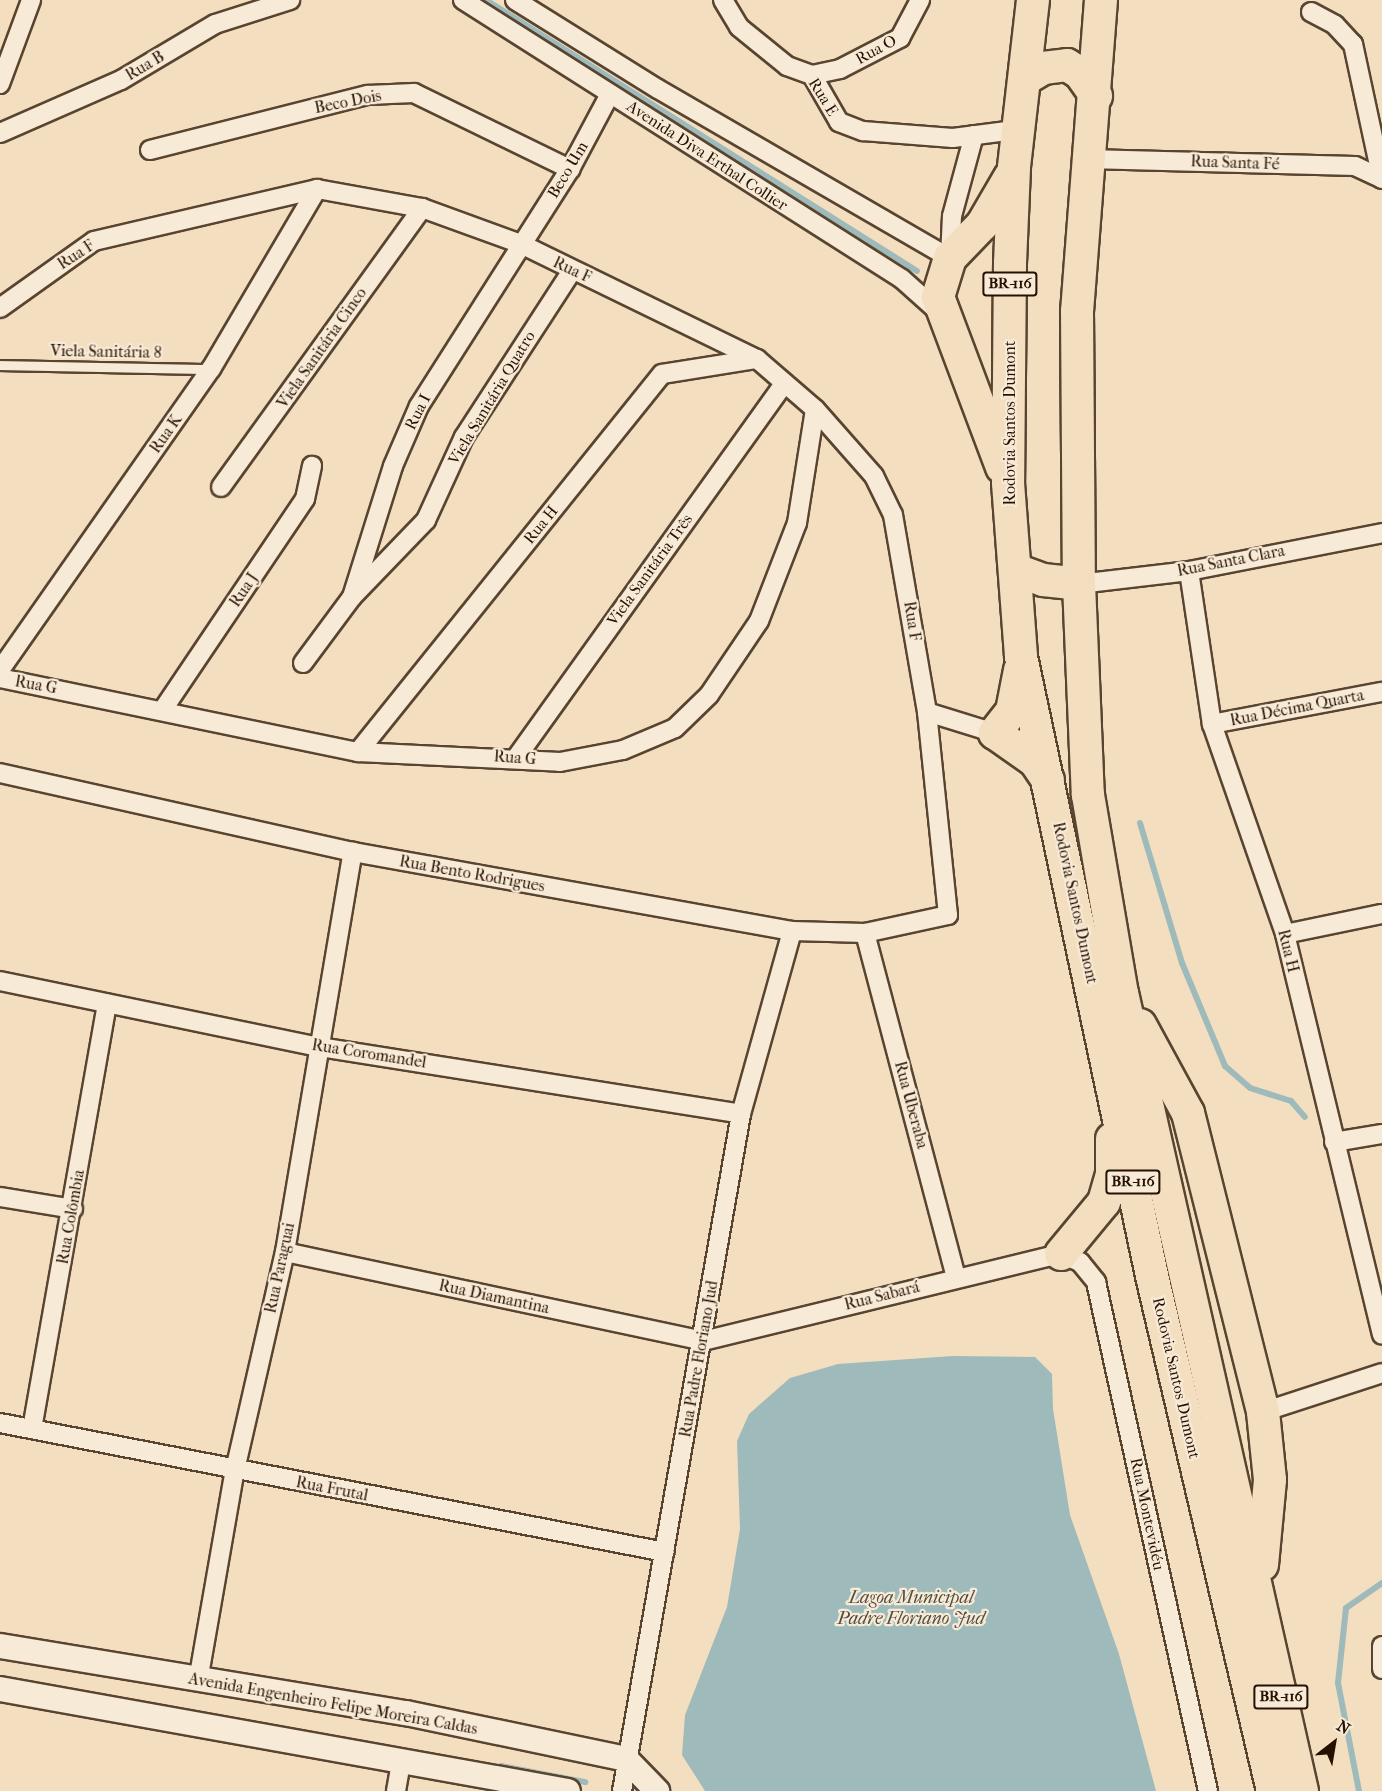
<!DOCTYPE html>
<html>
<head>
<meta charset="utf-8">
<style>
  body { margin:0 }
  #map { position:relative; width:1382px; height:1791px; overflow:hidden; background:#f3dec0; font-family:"IM FELL French Canon",serif }
  div>[style] { position:absolute }
  .water>* { inset:0; background:#9ebabb }
  .stream>* { height:6px; margin:-3px; padding:0 3px; transform-origin:3px; border-radius:3px; background:#9ebabb }
  .roads { filter:drop-shadow(2px 0 #594430) drop-shadow(-2px 0 #594430) drop-shadow(0 2px #594430) drop-shadow(0 -2px #594430) }
  .lane>* { height:9px; margin:-4.5px; padding:0 4.5px; transform-origin:4.5px; border-radius:4.5px; background:#f7ead6 }
  .street>* { height:18px; margin:-9px; padding:0 9px; transform-origin:9px; border-radius:9px; background:#f7ead6 }
  .secondary>* { height:24px; margin:-12px; padding:0 12px; transform-origin:12px; border-radius:12px; background:#f7ead6 }
  .highway>* { height:32px; margin:-16px; padding:0 16px; transform-origin:16px; border-radius:16px; background:#f3dec0 }
  span { translate:-50% -50%; white-space:nowrap; text-align:center; line-height:1.15; -webkit-text-stroke:4.5px #f7ead6; paint-order:stroke }
  .shield-label span { padding:2px 4px; background:#f7ead6; border:2px solid; border-radius:4px; -webkit-text-stroke-width:0 }
  .shield-label { font-size:15px; color:#261000; font-weight:700 }
  .street-label { font-size:16px; color:#261000 }
  .water-label { font-size:18px; color:#504c41; font-style:italic }
  .north { position:absolute; left:1304px; top:1713px; width:60px; height:60px; -webkit-text-stroke:4px #f7ead6; paint-order:stroke; rotate:31deg; font-size:16px; font-weight:700; line-height:24px; text-align:center; color:#261000 }
  .north::after { content:''; display:block; margin:auto; width:21px; height:27px; background:#261000; clip-path:polygon(50% 0,100% 100%,50% 72%,0 100%) }
</style>
</head>
<body>
<div id="map">
  <div class="water">
    <i style="clip-path:polygon(953px 1356px,1035px 1357px,1052px 1374px,1053px 1409px,1070px 1515px,1119px 1654px,1156px 1791px,705px 1791px,682px 1755px,685px 1715px,727px 1607px,740px 1529px,737px 1441px,749px 1414px,790px 1378px,838px 1364px)"></i>
  </div>
  <div class="stream">
    <i style="left:486px;top:0;width:509px;rotate:32.16deg"></i>
    <i style="left:1140px;top:823px;width:146px;rotate:73.3deg"></i>
    <i style="left:1182px;top:963px;width:112px;rotate:67.3deg"></i>
    <i style="left:1225px;top:1066px;width:33px;rotate:41deg"></i>
    <i style="left:1250px;top:1088px;width:43px;rotate:17.6deg"></i>
    <i style="left:1291px;top:1101px;width:21px;rotate:49deg"></i>
    <i style="left:501px;top:1766px;width:86px;rotate:10.8deg"></i>
    <i style="left:1359px;top:1791px;width:110px;rotate:-101deg"></i>
    <i style="left:1338px;top:1683px;width:75px;rotate:-83.9deg"></i>
    <i style="left:1346px;top:1608px;width:44px;rotate:-34.8deg"></i>
  </div>
  <div class="roads">
    <div class="lane">
      <i style="left:0;top:365px;width:211px;rotate:1.1deg"></i>
    </div>
    <div class="street">
      <i style="left:463px;top:0;width:520px;rotate:32.44deg"></i>
      <i style="left:902px;top:279px;width:51px;rotate:41.8deg"></i>
      <i style="left:515px;top:0;width:168px;rotate:31.9deg"></i>
      <i style="left:658px;top:89px;width:337px;rotate:30.1deg"></i>
      <i style="left:950px;top:258px;width:42px;rotate:-87.3deg"></i>
      <i style="left:952px;top:216px;width:84px;rotate:-74.8deg"></i>
      <i style="left:723px;top:0;width:31px;rotate:59deg"></i>
      <i style="left:739px;top:27px;width:62px;rotate:39.1deg"></i>
      <i style="left:787px;top:66px;width:27px;rotate:20deg"></i>
      <i style="left:812px;top:75px;width:54px;rotate:60.1deg"></i>
      <i style="left:839px;top:122px;width:26px;rotate:21deg"></i>
      <i style="left:863px;top:131px;width:90px;rotate:4.4deg"></i>
      <i style="left:953px;top:138px;width:70px;rotate:-7.4deg"></i>
      <i style="left:1311px;top:12px;width:27px;rotate:28deg"></i>
      <i style="left:1335px;top:25px;width:26px;rotate:47deg"></i>
      <i style="left:1353px;top:44px;width:138px;rotate:77.9deg"></i>
      <i style="left:812px;top:75px;width:29px;rotate:-12deg"></i>
      <i style="left:840px;top:69px;width:68px;rotate:-27.3deg"></i>
      <i style="left:900px;top:38px;width:43px;rotate:-62.2deg"></i>
      <i style="left:0;top:84px;width:90px;rotate:-69.7deg"></i>
      <i style="left:0;top:133px;width:132px;rotate:-23.7deg"></i>
      <i style="left:121px;top:80px;width:109px;rotate:-30.8deg"></i>
      <i style="left:215px;top:24px;width:79px;rotate:-17.7deg"></i>
      <i style="left:150px;top:150px;width:225px;rotate:-14.2deg"></i>
      <i style="left:368px;top:95px;width:46px;rotate:-2.5deg"></i>
      <i style="left:414px;top:93px;width:174px;rotate:26deg"></i>
      <i style="left:1087px;top:159px;width:268px;rotate:1.5deg"></i>
      <i style="left:1355px;top:166px;width:29px;rotate:25deg"></i>
      <i style="left:0;top:308px;width:115px;rotate:-35.5deg"></i>
      <i style="left:94px;top:241px;width:229px;rotate:-13.1deg"></i>
      <i style="left:317px;top:189px;width:107px;rotate:10.3deg"></i>
      <i style="left:422px;top:208px;width:105px;rotate:20deg"></i>
      <i style="left:521px;top:244px;width:263px;rotate:26deg"></i>
      <i style="left:757px;top:359px;width:77px;rotate:40.8deg"></i>
      <i style="left:815px;top:409px;width:89px;rotate:48.6deg"></i>
      <i style="left:874px;top:476px;width:43px;rotate:64deg"></i>
      <i style="left:893px;top:515px;width:200px;rotate:80.2deg"></i>
      <i style="left:927px;top:712px;width:204px;rotate:84.1deg"></i>
      <i style="left:948px;top:915px;width:85px;rotate:167.8deg"></i>
      <i style="left:865px;top:933px;width:73px;rotate:-178.4deg"></i>
      <i style="left:792px;top:931px;width:446px;rotate:-169.8deg"></i>
      <i style="left:353px;top:852px;width:362px;rotate:-167.4deg"></i>
      <i style="left:221px;top:487px;width:344px;rotate:-54.2deg"></i>
      <i style="left:1189px;top:571px;width:155px;rotate:81.5deg"></i>
      <i style="left:1212px;top:724px;width:222px;rotate:70.8deg"></i>
      <i style="left:1285px;top:934px;width:412px;rotate:76.4deg"></i>
      <i style="left:1079px;top:584px;width:111px;rotate:-6.7deg"></i>
      <i style="left:1189px;top:571px;width:197px;rotate:-11.1deg"></i>
      <i style="left:352px;top:597px;width:137px;rotate:-72.6deg"></i>
      <i style="left:393px;top:466px;width:65px;rotate:-66.6deg"></i>
      <i style="left:419px;top:406px;width:281px;rotate:-57.5deg"></i>
      <i style="left:570px;top:169px;width:85px;rotate:-61.9deg"></i>
      <i style="left:303px;top:663px;width:82px;rotate:-53.4deg"></i>
      <i style="left:352px;top:597px;width:107px;rotate:-46.1deg"></i>
      <i style="left:426px;top:520px;width:91px;rotate:-65.4deg"></i>
      <i style="left:464px;top:437px;width:197px;rotate:-57deg"></i>
      <i style="left:0;top:670px;width:368px;rotate:-55deg"></i>
      <i style="left:211px;top:369px;width:209px;rotate:-59.5deg"></i>
      <i style="left:0;top:678px;width:366px;rotate:11.7deg"></i>
      <i style="left:358px;top:752px;width:202px;rotate:2.8deg"></i>
      <i style="left:560px;top:762px;width:64px;rotate:-10.8deg"></i>
      <i style="left:623px;top:750px;width:56px;rotate:-22.9deg"></i>
      <i style="left:675px;top:728px;width:47px;rotate:-44.1deg"></i>
      <i style="left:709px;top:695px;width:89px;rotate:-56deg"></i>
      <i style="left:759px;top:621px;width:105px;rotate:-68.8deg"></i>
      <i style="left:797px;top:523px;width:115px;rotate:-81deg"></i>
      <i style="left:164px;top:708px;width:252px;rotate:-56deg"></i>
      <i style="left:305px;top:499px;width:34px;rotate:-78deg"></i>
      <i style="left:927px;top:712px;width:71px;rotate:17.2deg"></i>
      <i style="left:1212px;top:724px;width:173px;rotate:-10.7deg"></i>
      <i style="left:358px;top:752px;width:485px;rotate:-51.2deg"></i>
      <i style="left:662px;top:374px;width:96px;rotate:-9deg"></i>
      <i style="left:516px;top:758px;width:461px;rotate:-54.4deg"></i>
      <i style="left:865px;top:933px;width:356px;rotate:75.2deg"></i>
      <i style="left:1285px;top:934px;width:99px;rotate:-11.7deg"></i>
      <i style="left:0;top:981px;width:327px;rotate:11.7deg"></i>
      <i style="left:320px;top:1047px;width:426px;rotate:9deg"></i>
      <i style="left:1334px;top:1142px;width:49px;rotate:-9.5deg"></i>
      <i style="left:0;top:1197px;width:74px;rotate:9.3deg"></i>
      <i style="left:285px;top:1252px;width:427px;rotate:12deg"></i>
      <i style="left:703px;top:1341px;width:368px;rotate:-13.7deg"></i>
      <i style="left:1061px;top:1254px;width:21px;rotate:23deg"></i>
      <i style="left:1080px;top:1262px;width:26px;rotate:51deg"></i>
      <i style="left:1096px;top:1282px;width:521px;rotate:77.59deg"></i>
      <i style="left:1263px;top:1412px;width:125px;rotate:-18.1deg"></i>
      <i style="left:0;top:1423px;width:677px;rotate:10.98deg"></i>
      <i style="left:32px;top:1429px;width:432px;rotate:-80deg"></i>
      <i style="left:1382px;top:1646px;width:23px;rotate:90deg"></i>
      <i style="left:198px;top:1681px;width:214px;rotate:-80.1deg"></i>
      <i style="left:235px;top:1470px;width:224px;rotate:-77.1deg"></i>
      <i style="left:285px;top:1252px;width:406px;rotate:-80.4deg"></i>
      <i style="left:396px;top:1791px;width:27px;rotate:-80deg"></i>
      <i style="left:622px;top:1791px;width:687px;rotate:-80.03deg"></i>
      <i style="left:741px;top:1114px;width:190px;rotate:-74.4deg"></i>
    </div>
    <div class="secondary">
      <i style="left:0;top:1646px;width:411px;rotate:9.4deg"></i>
      <i style="left:406px;top:1713px;width:225px;rotate:11.8deg"></i>
      <i style="left:626px;top:1759px;width:45px;rotate:45.9deg"></i>
      <i style="left:0;top:1689px;width:577px;rotate:10.18deg"></i>
    </div>
    <div class="highway">
      <i style="left:1033px;top:0;width:169px;rotate:96.5deg"></i>
      <i style="left:1014px;top:168px;width:95px;rotate:92.4deg"></i>
      <i style="left:1010px;top:263px;width:220px;rotate:90.5deg"></i>
      <i style="left:1008px;top:483px;width:174px;rotate:85.7deg"></i>
      <i style="left:1021px;top:657px;width:637px;rotate:78.04deg"></i>
      <i style="left:1153px;top:1280px;width:525px;rotate:76.78deg"></i>
      <i style="left:1101px;top:0;width:312px;rotate:94.4deg"></i>
      <i style="left:1077px;top:311px;width:273px;rotate:89.6deg"></i>
      <i style="left:1079px;top:584px;width:211px;rotate:87.6deg"></i>
      <i style="left:1088px;top:795px;width:201px;rotate:80.3deg"></i>
      <i style="left:1122px;top:993px;width:818px;rotate:77.29deg"></i>
      <i style="left:1025px;top:79px;width:21px;rotate:-31deg"></i>
      <i style="left:1043px;top:68px;width:24px;rotate:-7deg"></i>
      <i style="left:1067px;top:65px;width:15px;rotate:32deg"></i>
      <i style="left:1080px;top:73px;width:28px;rotate:55deg"></i>
      <i style="left:1002px;top:467px;width:182px;rotate:-110.6deg"></i>
      <i style="left:938px;top:297px;width:41px;rotate:-72.9deg"></i>
      <i style="left:950px;top:258px;width:46px;rotate:-45.9deg"></i>
      <i style="left:982px;top:225px;width:56px;rotate:-59.7deg"></i>
      <i style="left:1016px;top:570px;width:29px;rotate:20deg"></i>
      <i style="left:1043px;top:580px;width:36px;rotate:6deg"></i>
      <i style="left:1020px;top:670px;width:42px;rotate:101deg"></i>
      <i style="left:1012px;top:711px;width:28px;rotate:128deg"></i>
      <i style="left:995px;top:733px;width:49px;rotate:35deg"></i>
      <i style="left:1035px;top:761px;width:23px;rotate:56deg"></i>
      <i style="left:1140px;top:1025px;width:100px;rotate:61.4deg"></i>
      <i style="left:1188px;top:1113px;width:308px;rotate:75.9deg"></i>
      <i style="left:1263px;top:1412px;width:68px;rotate:84.1deg"></i>
      <i style="left:1270px;top:1480px;width:85px;rotate:95.4deg"></i>
      <i style="left:1061px;top:1254px;width:67px;rotate:-50.4deg"></i>
      <i style="left:1104px;top:1202px;width:29px;rotate:-74deg"></i>
      <i style="left:1112px;top:1174px;width:35px;rotate:-90deg"></i>
    </div>
  </div>
  <div class="shield-label">
    <span style="left:1010px;top:284px">BR-116</span>
    <span style="left:1133px;top:1182px">BR-116</span>
    <span style="left:1281px;top:1697px">BR-116</span>
  </div>
  <div class="street-label">
    <span style="left:876px;top:50px;rotate:-29deg">Rua O</span>
    <span style="left:145px;top:66px;rotate:-31deg">Rua B</span>
    <span style="left:823px;top:97px;rotate:58deg">Rua E</span>
    <span style="left:348px;top:102px;rotate:-11deg">Beco Dois</span>
    <span style="left:707px;top:156px;rotate:33deg">Avenida Diva Erthal Collier</span>
    <span style="left:1235px;top:163px;rotate:2deg">Rua Santa Fé</span>
    <span style="left:568px;top:170px;rotate:-59deg">Beco Um</span>
    <span style="left:76px;top:255px;rotate:-33deg">Rua F</span>
    <span style="left:572px;top:270px;rotate:25deg">Rua F</span>
    <span style="left:322px;top:348px;rotate:-55deg">Viela Sanitária Cinco</span>
    <span style="left:106px;top:352px;rotate:1deg">Viela Sanitária 8</span>
    <span style="left:492px;top:398px;rotate:-59deg">Viela Sanitária Quatro</span>
    <span style="left:418px;top:412px;rotate:-63deg">Rua I</span>
    <span style="left:1010px;top:423px;rotate:-90deg">Rodovia Santos Dumont</span>
    <span style="left:166px;top:434px;rotate:-55deg">Rua K</span>
    <span style="left:541px;top:525px;rotate:-51deg">Rua H</span>
    <span style="left:1231px;top:561px;rotate:-11deg">Rua Santa Clara</span>
    <span style="left:650px;top:570px;rotate:-54deg">Viela Sanitária Três</span>
    <span style="left:244px;top:590px;rotate:-56deg">Rua J</span>
    <span style="left:912px;top:621px;rotate:81deg">Rua F</span>
    <span style="left:36px;top:685px;rotate:10deg">Rua G</span>
    <span style="left:1297px;top:708px;rotate:-11deg">Rua Décima Quarta</span>
    <span style="left:515px;top:758px;rotate:4deg">Rua G</span>
    <span style="left:472px;top:874px;rotate:10deg">Rua Bento Rodrigues</span>
    <span style="left:1075px;top:903px;rotate:78deg">Rodovia Santos Dumont</span>
    <span style="left:1288px;top:951px;rotate:76deg">Rua H</span>
    <span style="left:369px;top:1054px;rotate:9deg">Rua Coromandel</span>
    <span style="left:911px;top:1105px;rotate:75deg">Rua Uberaba</span>
    <span style="left:71px;top:1217px;rotate:-80deg">Rua Colômbia</span>
    <span style="left:280px;top:1268px;rotate:-78deg">Rua Paraguai</span>
    <span style="left:882px;top:1296px;rotate:-14deg">Rua Sabará</span>
    <span style="left:494px;top:1297px;rotate:12deg">Rua Diamantina</span>
    <span style="left:699px;top:1359px;rotate:-80deg">Rua Padre Floriano Jud</span>
    <span style="left:1176px;top:1378px;rotate:77deg">Rodovia Santos Dumont</span>
    <span style="left:332px;top:1489px;rotate:11deg">Rua Frutal</span>
    <span style="left:1147px;top:1514px;rotate:78deg">Rua Montevidéu</span>
    <span style="left:333px;top:1704px;rotate:10deg">Avenida Engenheiro Felipe Moreira Caldas</span>
  </div>
  <div class="water-label">
    <span style="left:911px;top:1609px">Lagoa Municipal<br>Padre Floriano Jud</span>
  </div>
  <div class="north">N</div>
</div>
</body>
</html>
